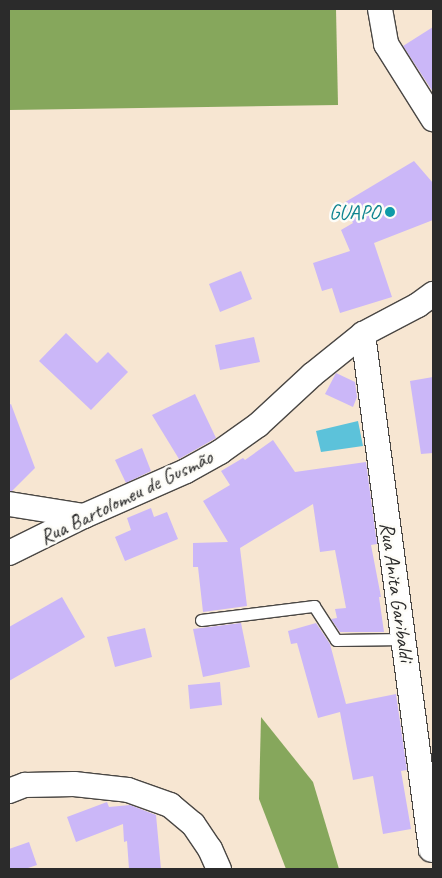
<!DOCTYPE html>
<html>
<head>
<meta charset="utf-8">
<style>
  body { margin:0 }
  #map { position:relative; width:442px; height:878px; overflow:hidden; background:#f7e6d2; font-family:Caveat,sans-serif }
  div>[style] { position:absolute }
  .forest>* { inset:0; background:#86a75c }
  .water>* { inset:0; background:#5cc2da }
  .building>* { inset:0; background:#cbb7f8 }
  .roads { filter:drop-shadow(1px 0 #4a4744) drop-shadow(-1px 0 #4a4744) drop-shadow(0 1px #4a4744) drop-shadow(0 -1px #4a4744) }
  .lane>* { height:11px; margin:-5.5px; padding:0 5.5px; transform-origin:5.5px; border-radius:5.5px; background:#fff }
  .street>* { height:24px; margin:-12px; padding:0 12px; transform-origin:12px; border-radius:12px; background:#fff }
  .dots>* { width:14px; height:14px; translate:-50% -50%; box-sizing:border-box; border:2px solid #fdfcf7; border-radius:50% }
  span { translate:-50% -50%; white-space:nowrap; text-align:center; line-height:1.15; -webkit-text-stroke:5px #fdfcf7; paint-order:stroke }
  .culture-label { font-size:21px; color:#0d838f }
  .right { translate:-100% -50%; text-align:right }
  .street-label { font-size:21px; color:#2b2b2b }
  .frame { position:absolute; inset:0; border:10px solid #2b2b2b; pointer-events:none }
</style>
</head>
<body>
<div id="map">
  <div class="forest">
    <i style="clip-path:polygon(9px 9px,336px 9px,338px 105px,9px 110px)"></i>
    <i style="clip-path:polygon(261px 717px,313px 782px,339px 869px,286px 869px,259px 799px)"></i>
  </div>
  <div class="water">
    <i style="clip-path:polygon(358px 421px,363px 446px,321px 452px,316px 431px)"></i>
  </div>
  <div class="building">
    <i style="clip-path:polygon(433px 27px,433px 92px,403px 46px)"></i>
    <i style="clip-path:polygon(414px 161px,433px 183px,433px 220px,374px 243px,392px 297px,340px 313px,332px 288px,322px 291px,313px 263px,350px 251px,341px 230px,353px 223px,342px 204px)"></i>
    <i style="clip-path:polygon(241px 271px,252px 299px,220px 312px,209px 284px)"></i>
    <i style="clip-path:polygon(66px 333px,97px 363px,108px 352px,128px 372px,91px 410px,39px 361px)"></i>
    <i style="clip-path:polygon(254px 337px,260px 362px,220px 370px,215px 345px)"></i>
    <i style="clip-path:polygon(336px 373px,355px 382px,357px 397px,353px 407px,325px 394px)"></i>
    <i style="clip-path:polygon(433px 377px,433px 453px,421px 454px,410px 381px)"></i>
    <i style="clip-path:polygon(195px 394px,216px 438px,179px 459px,152px 415px)"></i>
    <i style="clip-path:polygon(11px 404px,35px 468px,12px 491px,9px 491px,9px 405px)"></i>
    <i style="clip-path:polygon(273px 440px,295px 472px,366px 462px,377px 544px,371px 545px,381px 597px,379px 597px,384px 632px,340px 632px,331px 619px,337px 618px,335px 609px,346px 608px,335px 550px,320px 552px,313px 504px,240px 548px,247px 606px,203px 612px,198px 567px,193px 567px,193px 543px,228px 542px,203px 501px,230px 485px,221px 471px,243px 458px,245px 460px)"></i>
    <i style="clip-path:polygon(142px 448px,151px 471px,126px 483px,115px 460px)"></i>
    <i style="clip-path:polygon(151px 508px,154px 517px,167px 512px,178px 539px,125px 561px,115px 537px,131px 530px,127px 518px)"></i>
    <i style="clip-path:polygon(62px 597px,85px 637px,9px 681px,9px 627px)"></i>
    <i style="clip-path:polygon(241px 623px,250px 667px,203px 677px,193px 629px)"></i>
    <i style="clip-path:polygon(316px 623px,330px 644px,346px 704px,396px 694px,407px 770px,401px 771px,411px 829px,383px 834px,373px 776px,353px 780px,340px 712px,318px 718px,297px 643px,291px 644px,288px 631px)"></i>
    <i style="clip-path:polygon(145px 628px,152px 657px,115px 667px,107px 637px)"></i>
    <i style="clip-path:polygon(220px 682px,222px 705px,190px 709px,188px 685px)"></i>
    <i style="clip-path:polygon(107px 802px,109px 807px,130px 805px,156px 815px,161px 869px,129px 869px,127px 841px,124px 842px,123px 824px,76px 842px,67px 817px)"></i>
    <i style="clip-path:polygon(29px 842px,37px 865px,25px 869px,9px 869px,9px 849px)"></i>
  </div>
  <div class="roads">
    <div class="lane">
      <i style="left:201px;top:620px;width:114px;rotate:-7.1deg"></i>
      <i style="left:314px;top:606px;width:40px;rotate:57.1deg"></i>
      <i style="left:336px;top:640px;width:68px;rotate:-0.8deg"></i>
    </div>
    <div class="street">
      <i style="left:380px;top:9px;width:36px;rotate:80deg"></i>
      <i style="left:386px;top:44px;width:89px;rotate:57.9deg"></i>
      <i style="left:363px;top:334px;width:520px;rotate:82.49deg"></i>
      <i style="left:9px;top:504px;width:76px;rotate:9.1deg"></i>
      <i style="left:9px;top:553px;width:84px;rotate:-26.3deg"></i>
      <i style="left:84px;top:516px;width:111px;rotate:-23.8deg"></i>
      <i style="left:186px;top:471px;width:39px;rotate:-29deg"></i>
      <i style="left:220px;top:452px;width:47px;rotate:-35.4deg"></i>
      <i style="left:258px;top:425px;width:74px;rotate:-42.8deg"></i>
      <i style="left:312px;top:375px;width:65px;rotate:-38.8deg"></i>
      <i style="left:363px;top:334px;width:62px;rotate:-27.8deg"></i>
      <i style="left:418px;top:305px;width:19px;rotate:-36deg"></i>
      <i style="left:9px;top:791px;width:17px;rotate:-21deg"></i>
      <i style="left:25px;top:785px;width:49px;rotate:-1.2deg"></i>
      <i style="left:74px;top:784px;width:54px;rotate:6.3deg"></i>
      <i style="left:128px;top:790px;width:45px;rotate:19.7deg"></i>
      <i style="left:170px;top:805px;width:30px;rotate:40deg"></i>
      <i style="left:193px;top:824px;width:30px;rotate:56deg"></i>
      <i style="left:210px;top:849px;width:22px;rotate:66deg"></i>
    </div>
  </div>
  <div class="dots">
    <i style="left:390px;top:212px;background:#0f9aa8"></i>
  </div>
  <div class="culture-label">
    <span class="right" style="left:380px;top:212px">GUAPO</span>
  </div>
  <div class="street-label">
    <span style="left:126px;top:497px;rotate:-26deg">Rua Bartolomeu de Gusmão</span>
    <span style="left:397px;top:592px;rotate:82deg">Rua Anita Garibaldi</span>
  </div>
  <div class="frame"></div>
</div>
</body>
</html>
